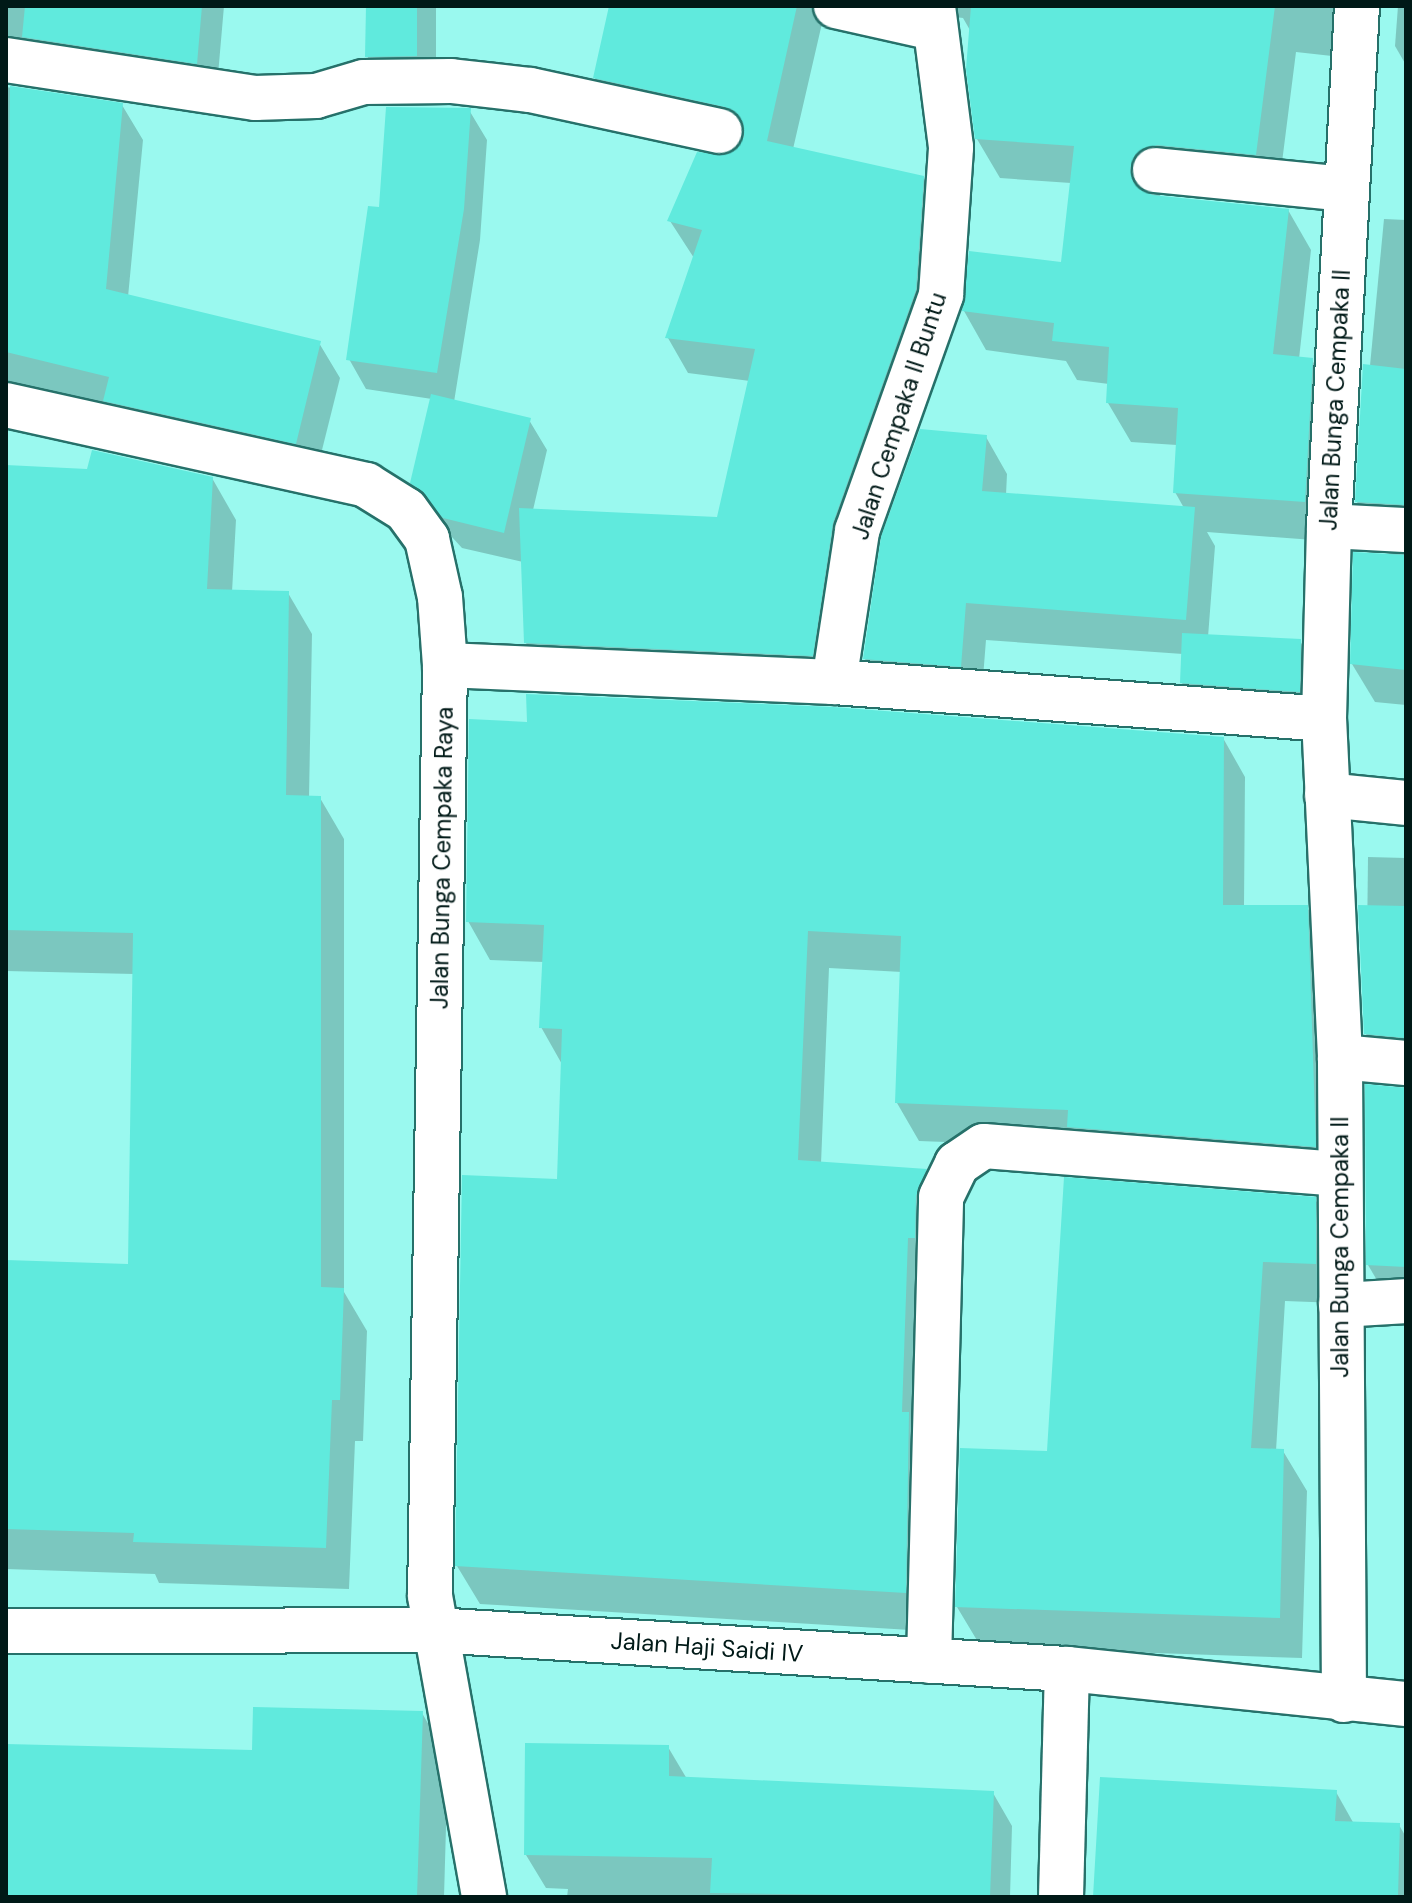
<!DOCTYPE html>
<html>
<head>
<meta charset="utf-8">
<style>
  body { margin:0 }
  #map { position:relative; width:1412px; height:1903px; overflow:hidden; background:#9af9ef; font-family:"DM Sans",sans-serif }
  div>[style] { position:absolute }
  .shadow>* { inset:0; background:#0003 }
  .building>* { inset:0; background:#60eadd }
  .roads { filter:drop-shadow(2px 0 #26716a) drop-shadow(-2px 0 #26716a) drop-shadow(0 2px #26716a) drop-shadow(0 -2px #26716a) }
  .minor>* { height:44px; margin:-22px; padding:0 22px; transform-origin:22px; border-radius:22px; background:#fff }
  span { translate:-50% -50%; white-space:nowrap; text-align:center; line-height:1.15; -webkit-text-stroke:7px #fff; paint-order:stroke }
  .street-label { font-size:24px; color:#001917 }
  .frame { position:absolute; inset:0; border:8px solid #001917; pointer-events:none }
</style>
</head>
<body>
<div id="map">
  <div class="shadow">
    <i style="clip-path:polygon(6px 6px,224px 6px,216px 98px,16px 72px,6px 85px)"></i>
    <i style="clip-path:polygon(368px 6px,436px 6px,436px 91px,387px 92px,367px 56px)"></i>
    <i style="clip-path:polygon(611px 6px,826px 6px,793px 149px,923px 177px,944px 214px,833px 691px,547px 679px,526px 643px,523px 562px,462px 548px,430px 513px,412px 483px,432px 399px,366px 389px,349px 359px,381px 210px,469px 110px,487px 140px,480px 240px,454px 402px,529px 420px,547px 450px,533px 510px,719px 520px,750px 381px,688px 373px,668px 338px,694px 258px,670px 221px,742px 144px,616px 114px,595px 78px)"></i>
    <i style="clip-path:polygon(865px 6px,1012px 6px,982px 51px,963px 18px)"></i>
    <i style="clip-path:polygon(1139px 6px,1338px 6px,1332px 56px,1296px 52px,1278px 194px,1166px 187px,1159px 197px,1288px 210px,1311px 250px,1299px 359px,1312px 360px,1335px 400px,1327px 541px,1207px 532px,1215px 546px,1208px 637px,1300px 641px,1317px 671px,1316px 721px,1199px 712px,1182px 683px,1183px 654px,986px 640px,981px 703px,886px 695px,865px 659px,986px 437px,1007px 474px,1006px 495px,1184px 508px,1175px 492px,1177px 445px,1131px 442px,1108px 403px,1109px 384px,1077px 380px,1066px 361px,986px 350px,964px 311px,1062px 264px,1071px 183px,1000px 178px,977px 139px)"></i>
    <i style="clip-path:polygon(1398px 6px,1406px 6px,1406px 65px,1395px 46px)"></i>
    <i style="clip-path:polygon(6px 87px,122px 105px,143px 140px,128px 297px,319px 343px,340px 378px,315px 478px,109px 407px,6px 382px)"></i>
    <i style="clip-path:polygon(1384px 219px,1406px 220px,1406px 543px,1380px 541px,1357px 502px)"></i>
    <i style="clip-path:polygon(6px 467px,212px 478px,236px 520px,232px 592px,288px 593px,312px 634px,309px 798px,320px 798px,344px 839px,344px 1292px,367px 1331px,363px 1441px,355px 1441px,349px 1589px,159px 1583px,155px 1574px,6px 1569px,6px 1262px,130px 1266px,134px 974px,6px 971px)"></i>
    <i style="clip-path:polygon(1355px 554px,1406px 554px,1406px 705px,1375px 702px,1352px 664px)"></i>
    <i style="clip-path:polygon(1223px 738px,1245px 777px,1244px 907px,1307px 907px,1329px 945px,1336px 1185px,1080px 1147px,919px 1141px,897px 1103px,902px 972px,829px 968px,821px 1164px,926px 1171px,947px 1209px,927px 1631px,480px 1604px,457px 1566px,559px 1181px,563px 1066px,541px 1027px,544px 962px,490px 960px,468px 921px)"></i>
    <i style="clip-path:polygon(1368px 857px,1406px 858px,1406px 1075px,1388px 1072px,1366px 1034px)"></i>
    <i style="clip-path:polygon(1367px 1086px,1406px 1088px,1406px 1304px,1391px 1304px,1368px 1265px)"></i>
    <i style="clip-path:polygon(1315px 1199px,1338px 1240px,1338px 1303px,1285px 1301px,1276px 1451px,1283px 1451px,1307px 1491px,1302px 1658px,981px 1647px,957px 1607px,1049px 1453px)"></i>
    <i style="clip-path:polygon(422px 1713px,448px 1758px,444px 1897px,6px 1897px,6px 1747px,254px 1752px)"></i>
    <i style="clip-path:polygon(668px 1747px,687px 1779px,993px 1793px,1012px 1826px,1010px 1897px,567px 1897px,568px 1889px,546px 1888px,526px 1855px)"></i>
    <i style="clip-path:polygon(1336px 1792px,1354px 1824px,1399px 1825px,1406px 1837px,1406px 1897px,1095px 1897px)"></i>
  </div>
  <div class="building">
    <i style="clip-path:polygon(25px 6px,202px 6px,197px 64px,22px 37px)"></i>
    <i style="clip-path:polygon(366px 6px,417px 6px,417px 56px,365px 57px)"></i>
    <i style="clip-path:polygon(609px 6px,797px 6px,767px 141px,924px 176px,916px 290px,833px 523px,813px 656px,524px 643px,519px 508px,717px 517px,755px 349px,665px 338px,702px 230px,667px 221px,697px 152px,728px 154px,744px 137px,743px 123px,725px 107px,593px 78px)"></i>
    <i style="clip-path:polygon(971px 6px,1275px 6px,1256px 155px,1157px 145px,1135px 155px,1130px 168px,1133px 181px,1152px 195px,1289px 209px,1273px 354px,1313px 358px,1305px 502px,1173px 493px,1178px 408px,1106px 403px,1109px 347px,1052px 341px,1054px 323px,962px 311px,969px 251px,1061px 262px,1074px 146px,975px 139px,966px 69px)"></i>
    <i style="clip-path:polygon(10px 86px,123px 103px,106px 289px,321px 341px,296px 444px,103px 401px,109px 377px,6px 352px)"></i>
    <i style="clip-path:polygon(386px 107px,471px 108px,464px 209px,437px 373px,346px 360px,368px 206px,379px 207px)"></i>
    <i style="clip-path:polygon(1363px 364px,1406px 369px,1406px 505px,1355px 502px)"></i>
    <i style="clip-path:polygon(431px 394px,531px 418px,504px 533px,443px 518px,410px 483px)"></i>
    <i style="clip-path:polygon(920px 429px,987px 435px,982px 491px,1195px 507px,1186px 620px,966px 603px,961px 667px,863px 659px,881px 537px)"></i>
    <i style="clip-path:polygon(92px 450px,213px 477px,207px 589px,289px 591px,286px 795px,321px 796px,321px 1287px,344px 1288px,340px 1400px,332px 1400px,326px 1548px,133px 1542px,134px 1533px,6px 1529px,6px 1260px,128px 1264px,133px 933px,6px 930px,6px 465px,87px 469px)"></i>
    <i style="clip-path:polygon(1353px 552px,1406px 555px,1406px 670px,1350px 664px)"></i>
    <i style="clip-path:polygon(1182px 633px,1301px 639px,1300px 692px,1180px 683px)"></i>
    <i style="clip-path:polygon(526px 694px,833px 707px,1224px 737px,1223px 905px,1308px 905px,1316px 1147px,1067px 1127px,1068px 1110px,895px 1103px,901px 936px,808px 931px,798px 1160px,927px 1169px,916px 1196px,915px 1238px,908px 1238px,902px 1412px,909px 1412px,906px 1593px,455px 1566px,462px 1175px,557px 1179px,562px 1029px,539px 1028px,544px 925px,466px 922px,469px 719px,527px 722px)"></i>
    <i style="clip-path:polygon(1358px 905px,1406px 906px,1406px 1038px,1364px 1034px)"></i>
    <i style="clip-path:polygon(1365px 1084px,1406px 1088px,1406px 1267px,1366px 1265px)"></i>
    <i style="clip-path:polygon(1064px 1177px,1316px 1197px,1316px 1264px,1263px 1262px,1251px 1448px,1284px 1449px,1280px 1618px,955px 1607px,960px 1448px,1047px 1451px)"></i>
    <i style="clip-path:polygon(253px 1707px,423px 1711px,417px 1897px,6px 1897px,6px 1744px,252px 1750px)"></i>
    <i style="clip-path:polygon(525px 1743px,669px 1745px,669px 1776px,994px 1791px,990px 1897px,710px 1893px,712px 1858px,524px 1855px)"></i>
    <i style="clip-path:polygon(1100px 1777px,1337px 1790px,1335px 1821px,1400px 1823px,1398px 1897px,1093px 1897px)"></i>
  </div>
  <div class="roads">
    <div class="minor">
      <i style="left:836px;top:6px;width:100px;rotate:12.7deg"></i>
      <i style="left:6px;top:60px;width:252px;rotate:8.7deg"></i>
      <i style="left:255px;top:98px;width:61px;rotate:-1.9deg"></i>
      <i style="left:316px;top:96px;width:50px;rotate:-16.3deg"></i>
      <i style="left:364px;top:82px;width:87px;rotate:-0.7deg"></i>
      <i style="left:451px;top:81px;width:80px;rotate:6.5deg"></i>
      <i style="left:530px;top:90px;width:194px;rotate:12.2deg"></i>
      <i style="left:1155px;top:170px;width:191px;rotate:5.7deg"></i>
      <i style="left:6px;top:405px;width:369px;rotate:12.5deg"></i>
      <i style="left:366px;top:485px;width:47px;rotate:32deg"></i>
      <i style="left:406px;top:510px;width:36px;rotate:54deg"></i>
      <i style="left:427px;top:539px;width:59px;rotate:77.4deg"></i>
      <i style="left:440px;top:597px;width:68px;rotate:85.8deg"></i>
      <i style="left:445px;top:665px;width:931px;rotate:90.92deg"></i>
      <i style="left:430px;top:1596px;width:306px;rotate:79.8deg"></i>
      <i style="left:1329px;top:526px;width:77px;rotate:3deg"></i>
      <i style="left:445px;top:665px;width:389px;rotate:2.5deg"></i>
      <i style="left:834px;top:682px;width:491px;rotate:4.3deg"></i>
      <i style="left:834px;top:682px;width:153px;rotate:-81.3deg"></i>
      <i style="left:857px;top:531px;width:251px;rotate:-70.4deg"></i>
      <i style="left:941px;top:295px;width:148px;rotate:-86.1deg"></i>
      <i style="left:951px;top:147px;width:142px;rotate:-97.3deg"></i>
      <i style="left:1327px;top:795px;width:79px;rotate:5.8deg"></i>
      <i style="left:1340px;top:1057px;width:66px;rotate:5.2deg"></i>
      <i style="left:1341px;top:1305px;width:65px;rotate:-3.5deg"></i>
      <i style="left:6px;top:1631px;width:428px;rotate:-0.1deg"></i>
      <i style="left:434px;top:1630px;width:634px;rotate:3.53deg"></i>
      <i style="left:1067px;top:1669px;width:341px;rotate:5.9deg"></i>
      <i style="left:929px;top:1661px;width:464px;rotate:-88.5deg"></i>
      <i style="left:941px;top:1197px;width:37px;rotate:-64deg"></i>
      <i style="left:957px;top:1164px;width:32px;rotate:-34deg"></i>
      <i style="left:984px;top:1146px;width:355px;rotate:4.5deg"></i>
      <i style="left:1344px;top:1700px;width:643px;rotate:-90.36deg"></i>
      <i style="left:1340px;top:1057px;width:338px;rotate:-92.7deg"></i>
      <i style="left:1324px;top:719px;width:193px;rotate:-88.5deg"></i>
      <i style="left:1329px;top:526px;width:521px;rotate:-86.92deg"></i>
      <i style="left:1061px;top:1897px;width:228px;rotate:-88.5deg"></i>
    </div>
  </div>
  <div class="street-label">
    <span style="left:1335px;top:400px;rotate:-87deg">Jalan Bunga Cempaka II</span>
    <span style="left:899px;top:416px;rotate:-72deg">Jalan Cempaka II Buntu</span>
    <span style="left:442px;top:858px;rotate:-89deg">Jalan Bunga Cempaka Raya</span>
    <span style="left:1340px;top:1247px;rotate:-90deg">Jalan Bunga Cempaka II</span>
    <span style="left:707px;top:1647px;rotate:4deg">Jalan Haji Saidi IV</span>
  </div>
  <div class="frame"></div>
</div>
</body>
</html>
